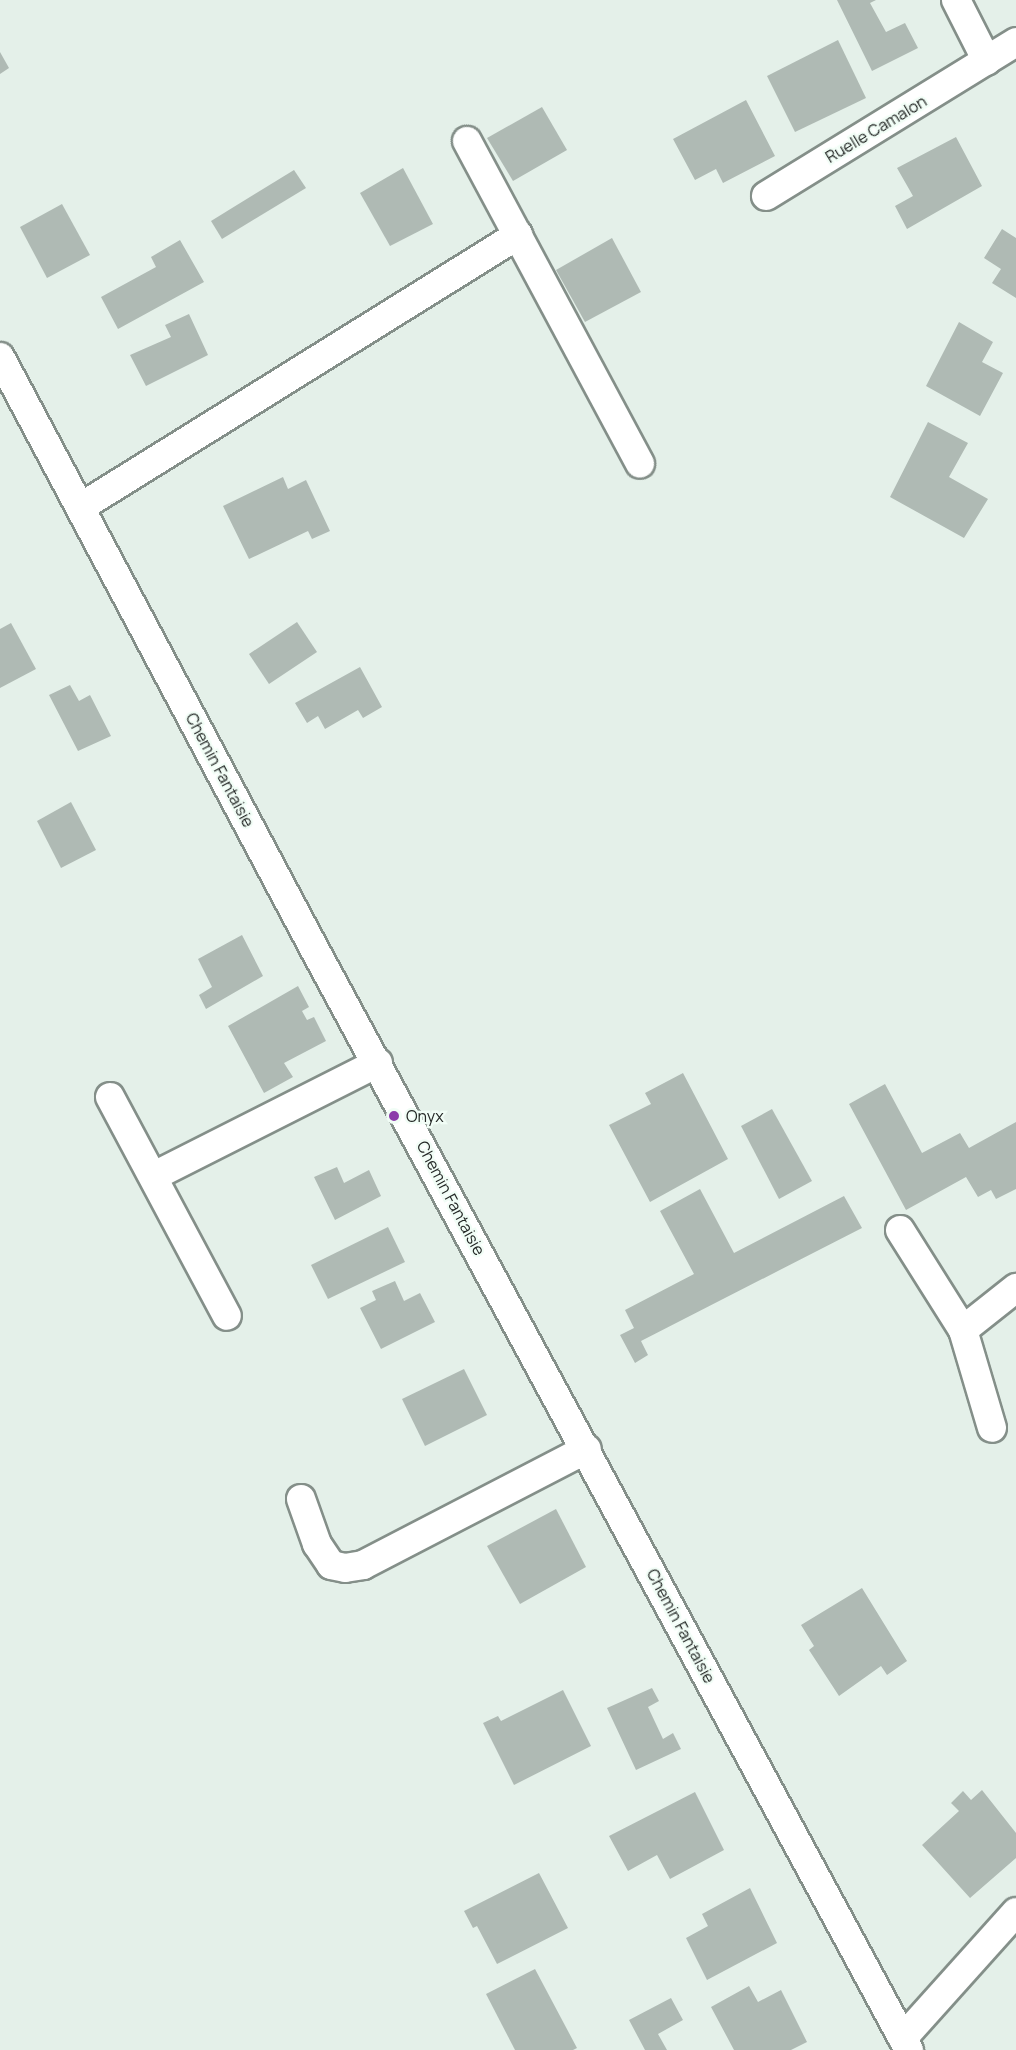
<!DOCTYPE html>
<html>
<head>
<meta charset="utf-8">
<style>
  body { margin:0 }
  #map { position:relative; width:1016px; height:2050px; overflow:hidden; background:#e4f0e9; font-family:Manrope,sans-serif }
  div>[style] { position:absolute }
  .building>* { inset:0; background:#afbab4 }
  .roads { filter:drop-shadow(2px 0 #848f89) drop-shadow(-2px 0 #848f89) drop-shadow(0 2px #848f89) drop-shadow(0 -2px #848f89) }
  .street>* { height:28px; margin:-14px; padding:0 14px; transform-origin:14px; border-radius:14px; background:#fff }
  .dots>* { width:16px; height:16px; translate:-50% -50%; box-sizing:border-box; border:3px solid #f1fdf6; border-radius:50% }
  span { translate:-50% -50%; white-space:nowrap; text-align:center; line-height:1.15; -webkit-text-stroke:4.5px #f1fdf6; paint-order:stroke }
  .street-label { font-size:16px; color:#232725 }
  .poi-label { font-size:16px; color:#232725 }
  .left { translate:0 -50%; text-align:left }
</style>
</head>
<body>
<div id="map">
  <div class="building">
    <i style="clip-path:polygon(837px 0,876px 0,870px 3px,886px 32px,905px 23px,918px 48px,872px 71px)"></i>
    <i style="clip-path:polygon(838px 40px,866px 98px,795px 132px,767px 76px)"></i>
    <i style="clip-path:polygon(0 52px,9px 68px,0 74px)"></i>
    <i style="clip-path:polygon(746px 100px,775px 156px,723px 183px,716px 169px,695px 180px,673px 139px)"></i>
    <i style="clip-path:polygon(542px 107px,567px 150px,513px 181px,487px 138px)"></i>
    <i style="clip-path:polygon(956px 137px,982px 186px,907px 229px,895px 206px,913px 196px,897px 168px)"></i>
    <i style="clip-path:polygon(403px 168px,433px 224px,390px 246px,360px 193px)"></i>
    <i style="clip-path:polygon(294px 170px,306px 188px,222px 239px,211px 221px)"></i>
    <i style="clip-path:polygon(62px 204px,90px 255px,47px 278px,20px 227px)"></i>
    <i style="clip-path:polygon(1002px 229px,1016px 238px,1016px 298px,992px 283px,1001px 269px,984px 258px)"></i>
    <i style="clip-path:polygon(612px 238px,641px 292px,585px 322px,556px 270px)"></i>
    <i style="clip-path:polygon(180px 240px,204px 282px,118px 329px,101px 297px,156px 267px,151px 257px)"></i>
    <i style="clip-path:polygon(189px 314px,208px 355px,146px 386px,130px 355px,171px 337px,165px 325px)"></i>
    <i style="clip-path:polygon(959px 322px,993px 342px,982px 362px,1003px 373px,980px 416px,926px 386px)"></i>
    <i style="clip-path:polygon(928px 422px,968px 443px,949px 477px,988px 499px,964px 538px,890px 497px)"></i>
    <i style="clip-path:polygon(283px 477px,288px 489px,306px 480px,330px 531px,312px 539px,308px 531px,249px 559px,223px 506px)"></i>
    <i style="clip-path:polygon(297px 622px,317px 652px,269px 684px,249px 654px)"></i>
    <i style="clip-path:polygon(11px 623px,36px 669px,0 688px,0 629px)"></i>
    <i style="clip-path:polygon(360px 667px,382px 707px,363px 718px,358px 710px,325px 729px,318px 716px,307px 723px,295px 703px)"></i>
    <i style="clip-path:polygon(70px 685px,79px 701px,90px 695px,111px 736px,78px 751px,49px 695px)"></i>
    <i style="clip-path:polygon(71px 802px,96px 850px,61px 868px,37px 821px)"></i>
    <i style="clip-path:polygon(242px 935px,263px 976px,206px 1009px,199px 995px,212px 987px,198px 959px)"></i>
    <i style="clip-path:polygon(298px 986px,309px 1007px,302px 1011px,307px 1020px,314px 1017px,326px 1041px,284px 1063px,293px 1077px,264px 1093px,228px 1026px)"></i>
    <i style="clip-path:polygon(683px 1073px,728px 1159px,650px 1202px,609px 1125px,651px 1104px,645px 1093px)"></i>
    <i style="clip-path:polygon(885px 1084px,922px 1153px,960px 1133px,969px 1148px,1016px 1122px,1016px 1189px,996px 1199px,991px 1190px,978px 1197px,966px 1177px,906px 1210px,849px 1104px)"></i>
    <i style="clip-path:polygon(772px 1109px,812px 1181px,779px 1199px,741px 1126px)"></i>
    <i style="clip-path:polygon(337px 1167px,344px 1183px,369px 1170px,381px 1196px,335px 1220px,314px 1177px)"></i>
    <i style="clip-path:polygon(700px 1189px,734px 1253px,844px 1196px,862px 1228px,641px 1341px,648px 1355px,635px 1363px,620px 1335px,634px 1328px,625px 1310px,694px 1274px,660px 1211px)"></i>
    <i style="clip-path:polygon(388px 1227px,405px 1262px,328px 1299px,311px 1265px)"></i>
    <i style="clip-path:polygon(395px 1281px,404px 1301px,420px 1293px,435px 1322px,381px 1349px,360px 1308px,376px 1300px,372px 1291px)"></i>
    <i style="clip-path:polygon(464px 1369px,487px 1415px,425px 1446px,402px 1399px)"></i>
    <i style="clip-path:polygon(556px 1509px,586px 1567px,520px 1604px,487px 1546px)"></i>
    <i style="clip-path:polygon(862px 1588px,907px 1661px,887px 1675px,881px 1666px,839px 1696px,809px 1650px,814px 1646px,801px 1625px)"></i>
    <i style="clip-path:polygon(652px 1688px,659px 1701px,648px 1707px,663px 1739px,673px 1733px,681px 1749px,636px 1770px,607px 1708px)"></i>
    <i style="clip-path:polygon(563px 1690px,591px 1746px,514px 1785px,483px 1723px,498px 1716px,501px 1721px)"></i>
    <i style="clip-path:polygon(982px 1790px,1016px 1833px,1016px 1858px,970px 1898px,922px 1845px,959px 1811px,951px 1803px,963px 1791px,971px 1800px)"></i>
    <i style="clip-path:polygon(695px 1792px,724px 1850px,670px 1879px,657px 1855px,628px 1871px,609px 1836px)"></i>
    <i style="clip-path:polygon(539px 1873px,568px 1928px,497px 1964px,477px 1926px,473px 1928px,464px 1911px)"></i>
    <i style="clip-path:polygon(750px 1888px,777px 1943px,707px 1980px,686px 1938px,708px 1926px,702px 1914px)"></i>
    <i style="clip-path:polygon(535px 1969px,577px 2048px,573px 2050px,515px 2050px,486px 1994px)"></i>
    <i style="clip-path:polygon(749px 1986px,758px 2002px,781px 1990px,807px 2042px,791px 2050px,734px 2050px,711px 2007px)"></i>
    <i style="clip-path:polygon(671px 1998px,683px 2020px,658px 2034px,667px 2050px,645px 2050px,629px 2020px)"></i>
  </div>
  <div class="roads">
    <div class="street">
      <i style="left:956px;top:0;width:68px;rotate:63.1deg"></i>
      <i style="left:467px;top:141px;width:366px;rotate:61.8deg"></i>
      <i style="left:766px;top:196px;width:294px;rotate:-31.6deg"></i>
      <i style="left:0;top:357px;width:674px;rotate:62.03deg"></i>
      <i style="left:316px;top:952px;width:1248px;rotate:61.63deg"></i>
      <i style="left:81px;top:507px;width:515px;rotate:-31.9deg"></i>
      <i style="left:110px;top:1097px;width:248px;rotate:61.9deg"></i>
      <i style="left:154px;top:1176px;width:251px;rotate:-26.8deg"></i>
      <i style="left:900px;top:1230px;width:118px;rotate:57.8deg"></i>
      <i style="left:963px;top:1330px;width:102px;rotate:73.5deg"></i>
      <i style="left:963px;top:1330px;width:68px;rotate:-38.4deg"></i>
      <i style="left:301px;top:1499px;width:48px;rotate:70.4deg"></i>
      <i style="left:317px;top:1544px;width:25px;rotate:56deg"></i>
      <i style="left:331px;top:1565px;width:14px;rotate:12deg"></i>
      <i style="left:345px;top:1568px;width:18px;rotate:-9deg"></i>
      <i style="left:363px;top:1565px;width:252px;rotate:-27.4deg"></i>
      <i style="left:903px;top:2038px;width:169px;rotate:-48.1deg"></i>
    </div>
  </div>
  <div class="dots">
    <i style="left:394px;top:1116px;background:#8b3baa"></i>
  </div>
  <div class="street-label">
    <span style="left:876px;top:129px;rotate:-31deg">Ruelle Camalon</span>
    <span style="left:220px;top:770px;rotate:62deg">Chemin Fantaisie</span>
    <span style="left:451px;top:1198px;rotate:62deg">Chemin Fantaisie</span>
    <span style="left:681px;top:1626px;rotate:62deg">Chemin Fantaisie</span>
  </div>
  <div class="poi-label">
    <span class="left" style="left:406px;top:1116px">Onyx</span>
  </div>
</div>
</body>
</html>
